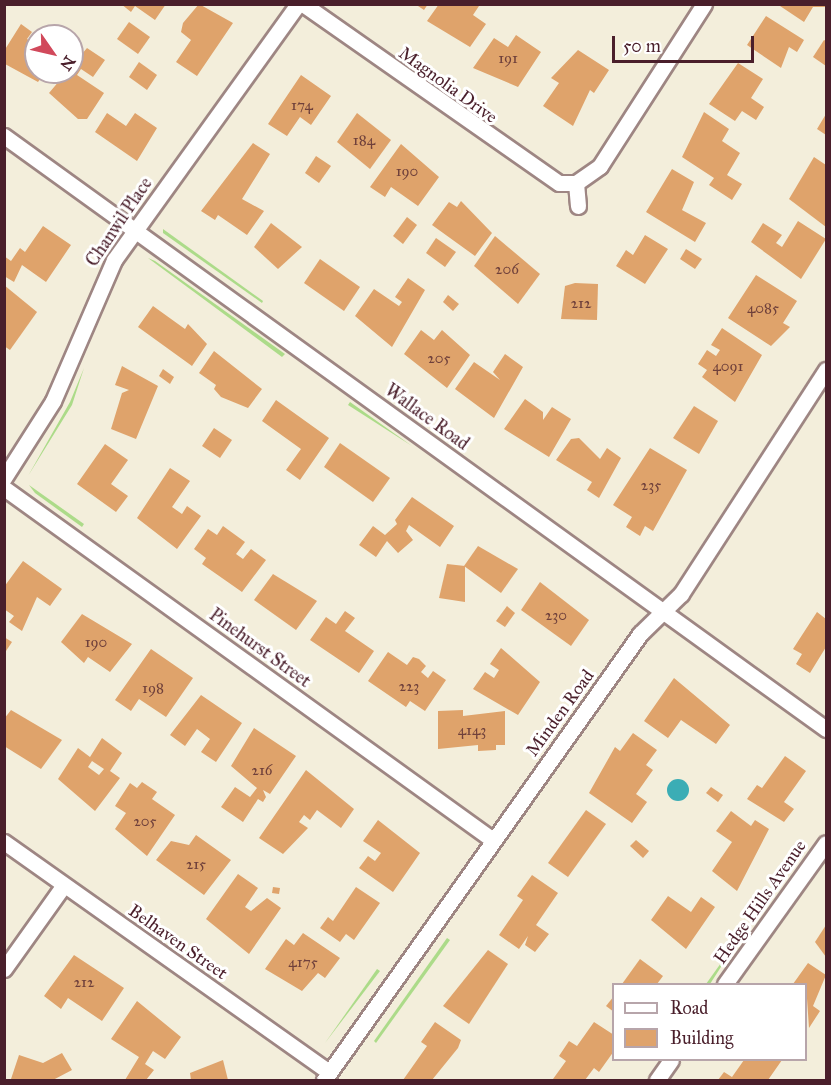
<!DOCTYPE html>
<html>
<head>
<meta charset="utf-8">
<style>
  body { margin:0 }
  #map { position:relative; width:831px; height:1085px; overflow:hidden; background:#f3eedb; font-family:"IM FELL Great Primer",serif }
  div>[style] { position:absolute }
  .green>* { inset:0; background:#acdb89 }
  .water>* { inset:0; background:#3badb5 }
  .round { border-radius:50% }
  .building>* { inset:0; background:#dfa36b }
  .roads { filter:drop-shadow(2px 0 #9e8683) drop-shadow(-2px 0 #9e8683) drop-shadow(0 2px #9e8683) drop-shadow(0 -2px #9e8683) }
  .minor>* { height:15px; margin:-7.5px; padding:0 7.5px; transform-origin:7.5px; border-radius:7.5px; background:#fff }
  span { translate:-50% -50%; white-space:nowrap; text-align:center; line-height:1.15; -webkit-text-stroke:6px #fff; paint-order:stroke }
  .number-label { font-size:15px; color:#6f403b }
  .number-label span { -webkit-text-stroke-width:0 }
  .street-label { font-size:18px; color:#4a1f2b }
  .frame { position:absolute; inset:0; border:6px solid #4a1f2b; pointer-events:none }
  .legend { position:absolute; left:612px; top:983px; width:195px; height:78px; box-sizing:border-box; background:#fff; border:2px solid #b7a5aa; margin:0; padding:8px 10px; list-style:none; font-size:18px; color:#4a1f2b }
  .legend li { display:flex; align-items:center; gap:12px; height:30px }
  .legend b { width:30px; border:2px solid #b7a5aa }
  .north { position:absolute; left:24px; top:24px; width:60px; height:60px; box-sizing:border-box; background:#fff; border:2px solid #b7a5aa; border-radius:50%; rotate:124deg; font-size:16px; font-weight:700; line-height:24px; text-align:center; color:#4a1f2b }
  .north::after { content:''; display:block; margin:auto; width:21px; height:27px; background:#d1495b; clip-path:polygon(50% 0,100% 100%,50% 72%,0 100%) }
  .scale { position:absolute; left:612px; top:36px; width:142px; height:27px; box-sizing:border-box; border:3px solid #4a1f2b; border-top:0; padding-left:8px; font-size:18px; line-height:21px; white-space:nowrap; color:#4a1f2b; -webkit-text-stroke:4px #fff; paint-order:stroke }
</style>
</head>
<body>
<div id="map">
  <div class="green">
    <i style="clip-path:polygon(163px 229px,263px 301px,262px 303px,163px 233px)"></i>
    <i style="clip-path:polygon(148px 258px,155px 261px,285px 354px,282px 357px)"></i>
    <i style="clip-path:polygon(84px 368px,72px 405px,28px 476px,70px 402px)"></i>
    <i style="clip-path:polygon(350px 402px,412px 446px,348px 405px)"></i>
    <i style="clip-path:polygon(29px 485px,84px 524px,82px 527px,35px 493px)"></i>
    <i style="clip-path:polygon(137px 915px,220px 974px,218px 977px,135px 918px)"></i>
    <i style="clip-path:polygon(746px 928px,710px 984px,706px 984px)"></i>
    <i style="clip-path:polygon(447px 938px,450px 940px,376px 1043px,374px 1041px)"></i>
    <i style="clip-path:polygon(377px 969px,380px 971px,325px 1043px)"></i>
  </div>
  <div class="water">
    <i class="round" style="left:667px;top:779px;width:22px;height:22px"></i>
  </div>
  <div class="building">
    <i style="clip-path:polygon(121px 4px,166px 4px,155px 20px,135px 6px,131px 12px)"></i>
    <i style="clip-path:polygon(199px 4px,233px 23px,197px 76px,176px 62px,191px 40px,181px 32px,183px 23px)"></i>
    <i style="clip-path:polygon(415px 4px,428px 4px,424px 10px)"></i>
    <i style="clip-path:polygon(439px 4px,479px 6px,473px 15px,486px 24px,470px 47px,427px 21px)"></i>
    <i style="clip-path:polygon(777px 4px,826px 4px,826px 7px,813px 7px,804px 22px)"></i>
    <i style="clip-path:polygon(766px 16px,804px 40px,797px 52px,789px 47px,781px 68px,747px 45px)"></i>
    <i style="clip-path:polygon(129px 22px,150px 37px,138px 54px,117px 39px)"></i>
    <i style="clip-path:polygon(21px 24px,32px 32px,27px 39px,36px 45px,36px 72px,45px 72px,38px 82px,5px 64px,4px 51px)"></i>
    <i style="clip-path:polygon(516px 35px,541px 52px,518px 87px,473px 68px,494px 38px,508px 47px)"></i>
    <i style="clip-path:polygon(824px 40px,826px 41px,826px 66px,813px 57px)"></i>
    <i style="clip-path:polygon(87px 48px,105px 60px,93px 77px,81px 69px,77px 75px,104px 93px,87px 119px,78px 119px,49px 93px)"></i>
    <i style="clip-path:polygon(578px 50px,609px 70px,594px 93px,590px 90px,573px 126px,543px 106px,559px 83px,551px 78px)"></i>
    <i style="clip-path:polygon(139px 62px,157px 75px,147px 90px,129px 77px)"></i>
    <i style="clip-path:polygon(738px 63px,763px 79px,751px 98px,764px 107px,756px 120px,742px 111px,735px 121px,709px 104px)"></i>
    <i style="clip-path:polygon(301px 75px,331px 96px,311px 125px,300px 117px,287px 136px,268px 124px)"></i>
    <i style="clip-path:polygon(704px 112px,729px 129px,722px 141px,740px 153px,727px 175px,742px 184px,732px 200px,709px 185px,714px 178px,682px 157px)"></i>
    <i style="clip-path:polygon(107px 113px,126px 126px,135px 113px,157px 128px,137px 161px,95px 132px)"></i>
    <i style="clip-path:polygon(357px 113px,391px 140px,370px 169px,337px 142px)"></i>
    <i style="clip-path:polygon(826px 114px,826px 135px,817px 129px)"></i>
    <i style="clip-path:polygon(253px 143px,270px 154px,242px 199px,264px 211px,247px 235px,218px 215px,215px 220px,201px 211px)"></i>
    <i style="clip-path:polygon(401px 144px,439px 177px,418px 206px,391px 187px,385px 197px,370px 187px)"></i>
    <i style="clip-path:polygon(316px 156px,331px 166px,319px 183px,305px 173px)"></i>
    <i style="clip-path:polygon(814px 157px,826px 165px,826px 227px,789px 199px)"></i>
    <i style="clip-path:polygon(672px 169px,694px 182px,682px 210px,706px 223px,695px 242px,646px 212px)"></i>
    <i style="clip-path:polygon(461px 201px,492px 233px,475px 256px,432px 225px,449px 202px,457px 207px)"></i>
    <i style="clip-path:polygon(407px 217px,417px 225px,403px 244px,393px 236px)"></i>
    <i style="clip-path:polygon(798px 221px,826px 239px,801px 279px,751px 242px,763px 223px,782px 235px,776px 243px,782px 247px)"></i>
    <i style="clip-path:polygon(271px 223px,302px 247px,278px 269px,254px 247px)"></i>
    <i style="clip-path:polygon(43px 226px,71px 245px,46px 282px,22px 265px,14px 282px,4px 276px,4px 256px,11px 261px,20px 248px,25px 252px)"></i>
    <i style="clip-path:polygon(645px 235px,668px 249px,645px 284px,616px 266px,626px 250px,633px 255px)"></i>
    <i style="clip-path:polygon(495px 236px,540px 274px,518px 304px,474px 266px)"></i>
    <i style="clip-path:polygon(436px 238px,456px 252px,445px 267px,426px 253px)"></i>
    <i style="clip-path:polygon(686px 249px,702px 259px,695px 269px,680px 259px)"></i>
    <i style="clip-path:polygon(320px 259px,360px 287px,344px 311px,304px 283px)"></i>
    <i style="clip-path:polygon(756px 275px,797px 301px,783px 323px,790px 327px,771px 346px,728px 318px)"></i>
    <i style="clip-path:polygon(408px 278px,425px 290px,392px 347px,355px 316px,374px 289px,399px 306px,402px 302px,395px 297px)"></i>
    <i style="clip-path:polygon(575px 283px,598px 284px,597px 320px,561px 319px,565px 286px)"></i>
    <i style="clip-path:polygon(4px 285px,37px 312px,10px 350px,4px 346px)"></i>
    <i style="clip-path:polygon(448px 295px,459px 304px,453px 311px,443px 302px)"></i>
    <i style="clip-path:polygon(153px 306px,185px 329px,188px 324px,207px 344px,192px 366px,138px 327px)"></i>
    <i style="clip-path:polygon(722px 328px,762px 355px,735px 402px,702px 377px,707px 370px,698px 364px,707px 350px,716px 356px,720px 350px,711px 345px)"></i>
    <i style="clip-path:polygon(421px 330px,434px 340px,442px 330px,470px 355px,447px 388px,404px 354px)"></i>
    <i style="clip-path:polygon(214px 351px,262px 389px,248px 408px,221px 397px,214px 389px,216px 385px,199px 373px)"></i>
    <i style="clip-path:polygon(505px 354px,523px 367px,494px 418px,455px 389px,474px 362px,500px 380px,493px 372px)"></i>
    <i style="clip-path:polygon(122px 366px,158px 386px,136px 439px,111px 429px,122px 393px,129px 390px,115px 385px)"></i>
    <i style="clip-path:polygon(163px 369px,174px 377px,170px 384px,159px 376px)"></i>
    <i style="clip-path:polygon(525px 399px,543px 412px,543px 420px,552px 407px,571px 419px,549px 457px,504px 429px)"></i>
    <i style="clip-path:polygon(276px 400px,329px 438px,300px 480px,286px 470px,301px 449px,262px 421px)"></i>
    <i style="clip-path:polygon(694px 406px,718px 421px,699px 454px,673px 438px)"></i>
    <i style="clip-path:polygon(214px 428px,232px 440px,220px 458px,202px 446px)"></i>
    <i style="clip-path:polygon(579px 438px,600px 459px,607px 448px,621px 458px,599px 498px,587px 490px,592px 482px,556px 460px,571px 439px)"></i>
    <i style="clip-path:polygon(340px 443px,390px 478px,373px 502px,324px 467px)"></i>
    <i style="clip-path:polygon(105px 444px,128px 460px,111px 484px,128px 496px,116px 512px,77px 484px)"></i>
    <i style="clip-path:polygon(650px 448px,687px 470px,653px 531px,645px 526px,640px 536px,626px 527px,632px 517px,613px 505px)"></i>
    <i style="clip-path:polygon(170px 468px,190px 481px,172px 507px,182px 514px,187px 506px,201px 516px,177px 549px,137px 518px)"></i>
    <i style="clip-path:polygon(412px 497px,454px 526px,440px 547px,409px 525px,406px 531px,413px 540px,398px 553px,387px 541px,376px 557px,359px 545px,373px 526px,385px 535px,397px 524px,395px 520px)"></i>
    <i style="clip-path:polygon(223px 526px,245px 542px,236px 554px,243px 559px,251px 549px,266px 560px,242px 592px,202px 564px,206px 558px,194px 549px,208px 529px,217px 535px)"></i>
    <i style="clip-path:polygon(478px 546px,518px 569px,501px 593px,464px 566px)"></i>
    <i style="clip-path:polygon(23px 561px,62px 589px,50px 606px,37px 597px,22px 631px,9px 622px,14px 616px,4px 609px,4px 587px)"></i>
    <i style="clip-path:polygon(447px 564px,465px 566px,465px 602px,439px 598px)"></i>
    <i style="clip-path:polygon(273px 574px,317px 601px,296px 630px,254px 600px)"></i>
    <i style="clip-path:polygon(540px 582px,589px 620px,571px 646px,521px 610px)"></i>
    <i style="clip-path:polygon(507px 606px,515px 613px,505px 627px,496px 621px)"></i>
    <i style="clip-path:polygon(345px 611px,355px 618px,345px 631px,374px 651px,359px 673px,310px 640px,326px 617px,336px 624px)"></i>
    <i style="clip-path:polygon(817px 612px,826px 619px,826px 647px,810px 673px,796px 664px,802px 654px,793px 649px)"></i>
    <i style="clip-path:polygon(82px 614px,132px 644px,110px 672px,88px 657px,84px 663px,61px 642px)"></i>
    <i style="clip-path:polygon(4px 637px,12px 642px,4px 654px)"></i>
    <i style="clip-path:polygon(501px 648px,540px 682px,518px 715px,473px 689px,485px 672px,494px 678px,499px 670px,490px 664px)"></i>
    <i style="clip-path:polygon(151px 649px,193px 678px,166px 717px,139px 699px,131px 711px,115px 700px)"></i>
    <i style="clip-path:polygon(388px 652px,407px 665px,413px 657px,419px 659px,426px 666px,421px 672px,428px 678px,433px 671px,446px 680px,425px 711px,410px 701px,406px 707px,368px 681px)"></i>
    <i style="clip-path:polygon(674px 678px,730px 725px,716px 744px,681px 720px,668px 738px,644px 721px)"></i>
    <i style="clip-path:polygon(201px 695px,242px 723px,216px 762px,201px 752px,210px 739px,197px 729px,185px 746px,170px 735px)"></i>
    <i style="clip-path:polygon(11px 710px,62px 740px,41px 769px,4px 746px,4px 719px)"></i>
    <i style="clip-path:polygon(463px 710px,463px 716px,505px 711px,505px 745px,496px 745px,496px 750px,478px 751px,478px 745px,438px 749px,438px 711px)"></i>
    <i style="clip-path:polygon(254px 728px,296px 756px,270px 794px,263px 790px,266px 797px,263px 802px,258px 799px,243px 822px,221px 807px,235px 787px,250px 797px,257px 788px,231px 766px)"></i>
    <i style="clip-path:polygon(633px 733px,657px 750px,646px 765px,653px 770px,636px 794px,647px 802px,632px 823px,589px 793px,615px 747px,620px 751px)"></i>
    <i style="clip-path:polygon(evenodd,102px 738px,122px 753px,110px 771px,120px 778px,95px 811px,58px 779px,78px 748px,90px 757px,102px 738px,92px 761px,104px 769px,99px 775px,88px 767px,92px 761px)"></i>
    <i style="clip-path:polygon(785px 756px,806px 771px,784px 802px,794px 809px,784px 822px,747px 799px,757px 785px,762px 788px)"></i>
    <i style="clip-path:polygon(306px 770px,354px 809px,341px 828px,317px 810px,310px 820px,304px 815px,299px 822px,308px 828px,283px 854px,259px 838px)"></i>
    <i style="clip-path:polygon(142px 782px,157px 792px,152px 799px,175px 815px,147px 856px,115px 829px,126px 813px,115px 806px,130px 783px,137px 788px)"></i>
    <i style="clip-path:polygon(711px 787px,723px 795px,718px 802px,706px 793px)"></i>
    <i style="clip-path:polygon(586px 810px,606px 824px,568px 877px,548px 863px)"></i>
    <i style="clip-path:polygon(731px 811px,751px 826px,755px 820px,769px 829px,737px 891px,712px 871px,732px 842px,716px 831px)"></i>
    <i style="clip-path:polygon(378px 820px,420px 853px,393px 892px,359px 868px,368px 856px,375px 861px,381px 853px,363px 841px)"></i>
    <i style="clip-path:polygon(196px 835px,231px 860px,204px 895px,156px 860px,171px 841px,189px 845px)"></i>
    <i style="clip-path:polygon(636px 840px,649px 851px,643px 858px,630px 846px)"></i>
    <i style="clip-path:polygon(238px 874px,258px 888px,245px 907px,251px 911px,267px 898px,281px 908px,249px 954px,206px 919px)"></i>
    <i style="clip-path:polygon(532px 875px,558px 893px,536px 925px,549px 934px,535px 952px,525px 945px,528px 936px,519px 949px,499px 935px,523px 900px,517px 896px)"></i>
    <i style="clip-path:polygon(273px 887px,280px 888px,279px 894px,272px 893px)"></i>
    <i style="clip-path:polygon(356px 887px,380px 903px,354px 940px,346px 934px,340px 942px,320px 928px,328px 917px,333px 921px)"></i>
    <i style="clip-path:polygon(668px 896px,691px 912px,701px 897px,715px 907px,686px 949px,651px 920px)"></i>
    <i style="clip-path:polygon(826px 925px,826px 957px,815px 942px)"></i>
    <i style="clip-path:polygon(303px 933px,340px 958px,325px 978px,318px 973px,302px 991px,265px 969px,286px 939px,294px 945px)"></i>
    <i style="clip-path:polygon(488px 950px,508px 964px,469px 1024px,443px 1006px)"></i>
    <i style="clip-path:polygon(74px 955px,124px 988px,102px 1021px,68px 998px,61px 1009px,44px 996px)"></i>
    <i style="clip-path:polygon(640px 959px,663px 976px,657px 984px,622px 984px)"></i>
    <i style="clip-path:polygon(808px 963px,826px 975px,813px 1006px,820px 1011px,809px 1028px,806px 984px,793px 984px)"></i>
    <i style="clip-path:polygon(614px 996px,614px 1012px,606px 1006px)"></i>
    <i style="clip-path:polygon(137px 1001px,181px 1037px,165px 1059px,153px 1051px,145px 1064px,154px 1070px,146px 1080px,125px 1080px,139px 1057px,111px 1039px)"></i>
    <i style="clip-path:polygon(435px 1022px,461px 1040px,458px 1048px,432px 1080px,403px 1080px,427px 1046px,421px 1042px)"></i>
    <i style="clip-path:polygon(594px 1022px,614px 1035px,614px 1051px,599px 1072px,594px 1068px,585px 1080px,553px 1079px,566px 1061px,559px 1056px,569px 1041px,577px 1046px)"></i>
    <i style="clip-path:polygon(62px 1053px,72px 1070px,53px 1080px,6px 1080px,11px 1079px,19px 1055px,43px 1063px)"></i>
    <i style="clip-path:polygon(223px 1060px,228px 1080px,191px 1080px,190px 1073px)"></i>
    <i style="clip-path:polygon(744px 1060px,782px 1060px,768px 1080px,718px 1080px,724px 1072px,732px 1077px)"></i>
  </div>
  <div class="roads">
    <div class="minor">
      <i style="left:303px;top:4px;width:312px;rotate:35deg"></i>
      <i style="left:559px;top:183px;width:17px"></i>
      <i style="left:576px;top:183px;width:29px;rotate:-35deg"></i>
      <i style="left:600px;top:166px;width:193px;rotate:-57.3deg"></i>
      <i style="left:4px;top:136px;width:1014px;rotate:35.81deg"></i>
      <i style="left:576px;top:183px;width:23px;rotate:85deg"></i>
      <i style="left:4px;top:478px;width:91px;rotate:-57.5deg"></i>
      <i style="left:53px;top:401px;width:154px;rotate:-66.6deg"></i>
      <i style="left:114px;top:260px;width:315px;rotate:-54.3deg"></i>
      <i style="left:4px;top:488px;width:603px;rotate:35.75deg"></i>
      <i style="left:4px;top:842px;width:398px;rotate:35.3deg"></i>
      <i style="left:4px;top:969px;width:103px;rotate:-54.5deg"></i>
      <i style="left:725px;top:984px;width:173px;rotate:-54.4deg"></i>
      <i style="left:324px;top:1080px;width:547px;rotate:-54.68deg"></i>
      <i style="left:640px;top:634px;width:57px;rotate:-44.3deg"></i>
      <i style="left:681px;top:594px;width:267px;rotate:-57.1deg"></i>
      <i style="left:657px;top:1080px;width:24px;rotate:-55deg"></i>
    </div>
  </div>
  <div class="number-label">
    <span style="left:508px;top:59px">191</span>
    <span style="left:302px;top:106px">174</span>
    <span style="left:364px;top:141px">184</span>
    <span style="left:407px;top:172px">190</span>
    <span style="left:507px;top:270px">206</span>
    <span style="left:581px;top:304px">212</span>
    <span style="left:763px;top:309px">4085</span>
    <span style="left:439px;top:359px">205</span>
    <span style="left:728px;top:367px">4091</span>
    <span style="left:651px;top:486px">235</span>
    <span style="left:556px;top:616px">230</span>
    <span style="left:96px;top:643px">190</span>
    <span style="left:409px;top:687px">223</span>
    <span style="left:153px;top:689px">198</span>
    <span style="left:472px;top:731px">4143</span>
    <span style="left:262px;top:771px">216</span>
    <span style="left:145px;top:822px">205</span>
    <span style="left:196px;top:865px">215</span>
    <span style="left:303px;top:963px">4175</span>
    <span style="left:84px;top:983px">212</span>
  </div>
  <div class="street-label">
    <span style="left:448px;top:85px;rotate:36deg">Magnolia Drive</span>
    <span style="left:119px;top:222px;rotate:-56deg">Chanwil Place</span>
    <span style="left:427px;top:417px;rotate:36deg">Wallace Road</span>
    <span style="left:260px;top:648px;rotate:36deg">Pinehurst Street</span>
    <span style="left:560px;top:713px;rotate:-54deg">Minden Road</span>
    <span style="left:760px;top:902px;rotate:-55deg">Hedge Hills Avenue</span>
    <span style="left:178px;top:942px;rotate:35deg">Belhaven Street</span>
  </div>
  <div class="frame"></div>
  <ul class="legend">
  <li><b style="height:8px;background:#fff"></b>Road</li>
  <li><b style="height:16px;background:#dfa36b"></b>Building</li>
  </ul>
  <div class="north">N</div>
  <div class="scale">50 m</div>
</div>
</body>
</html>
